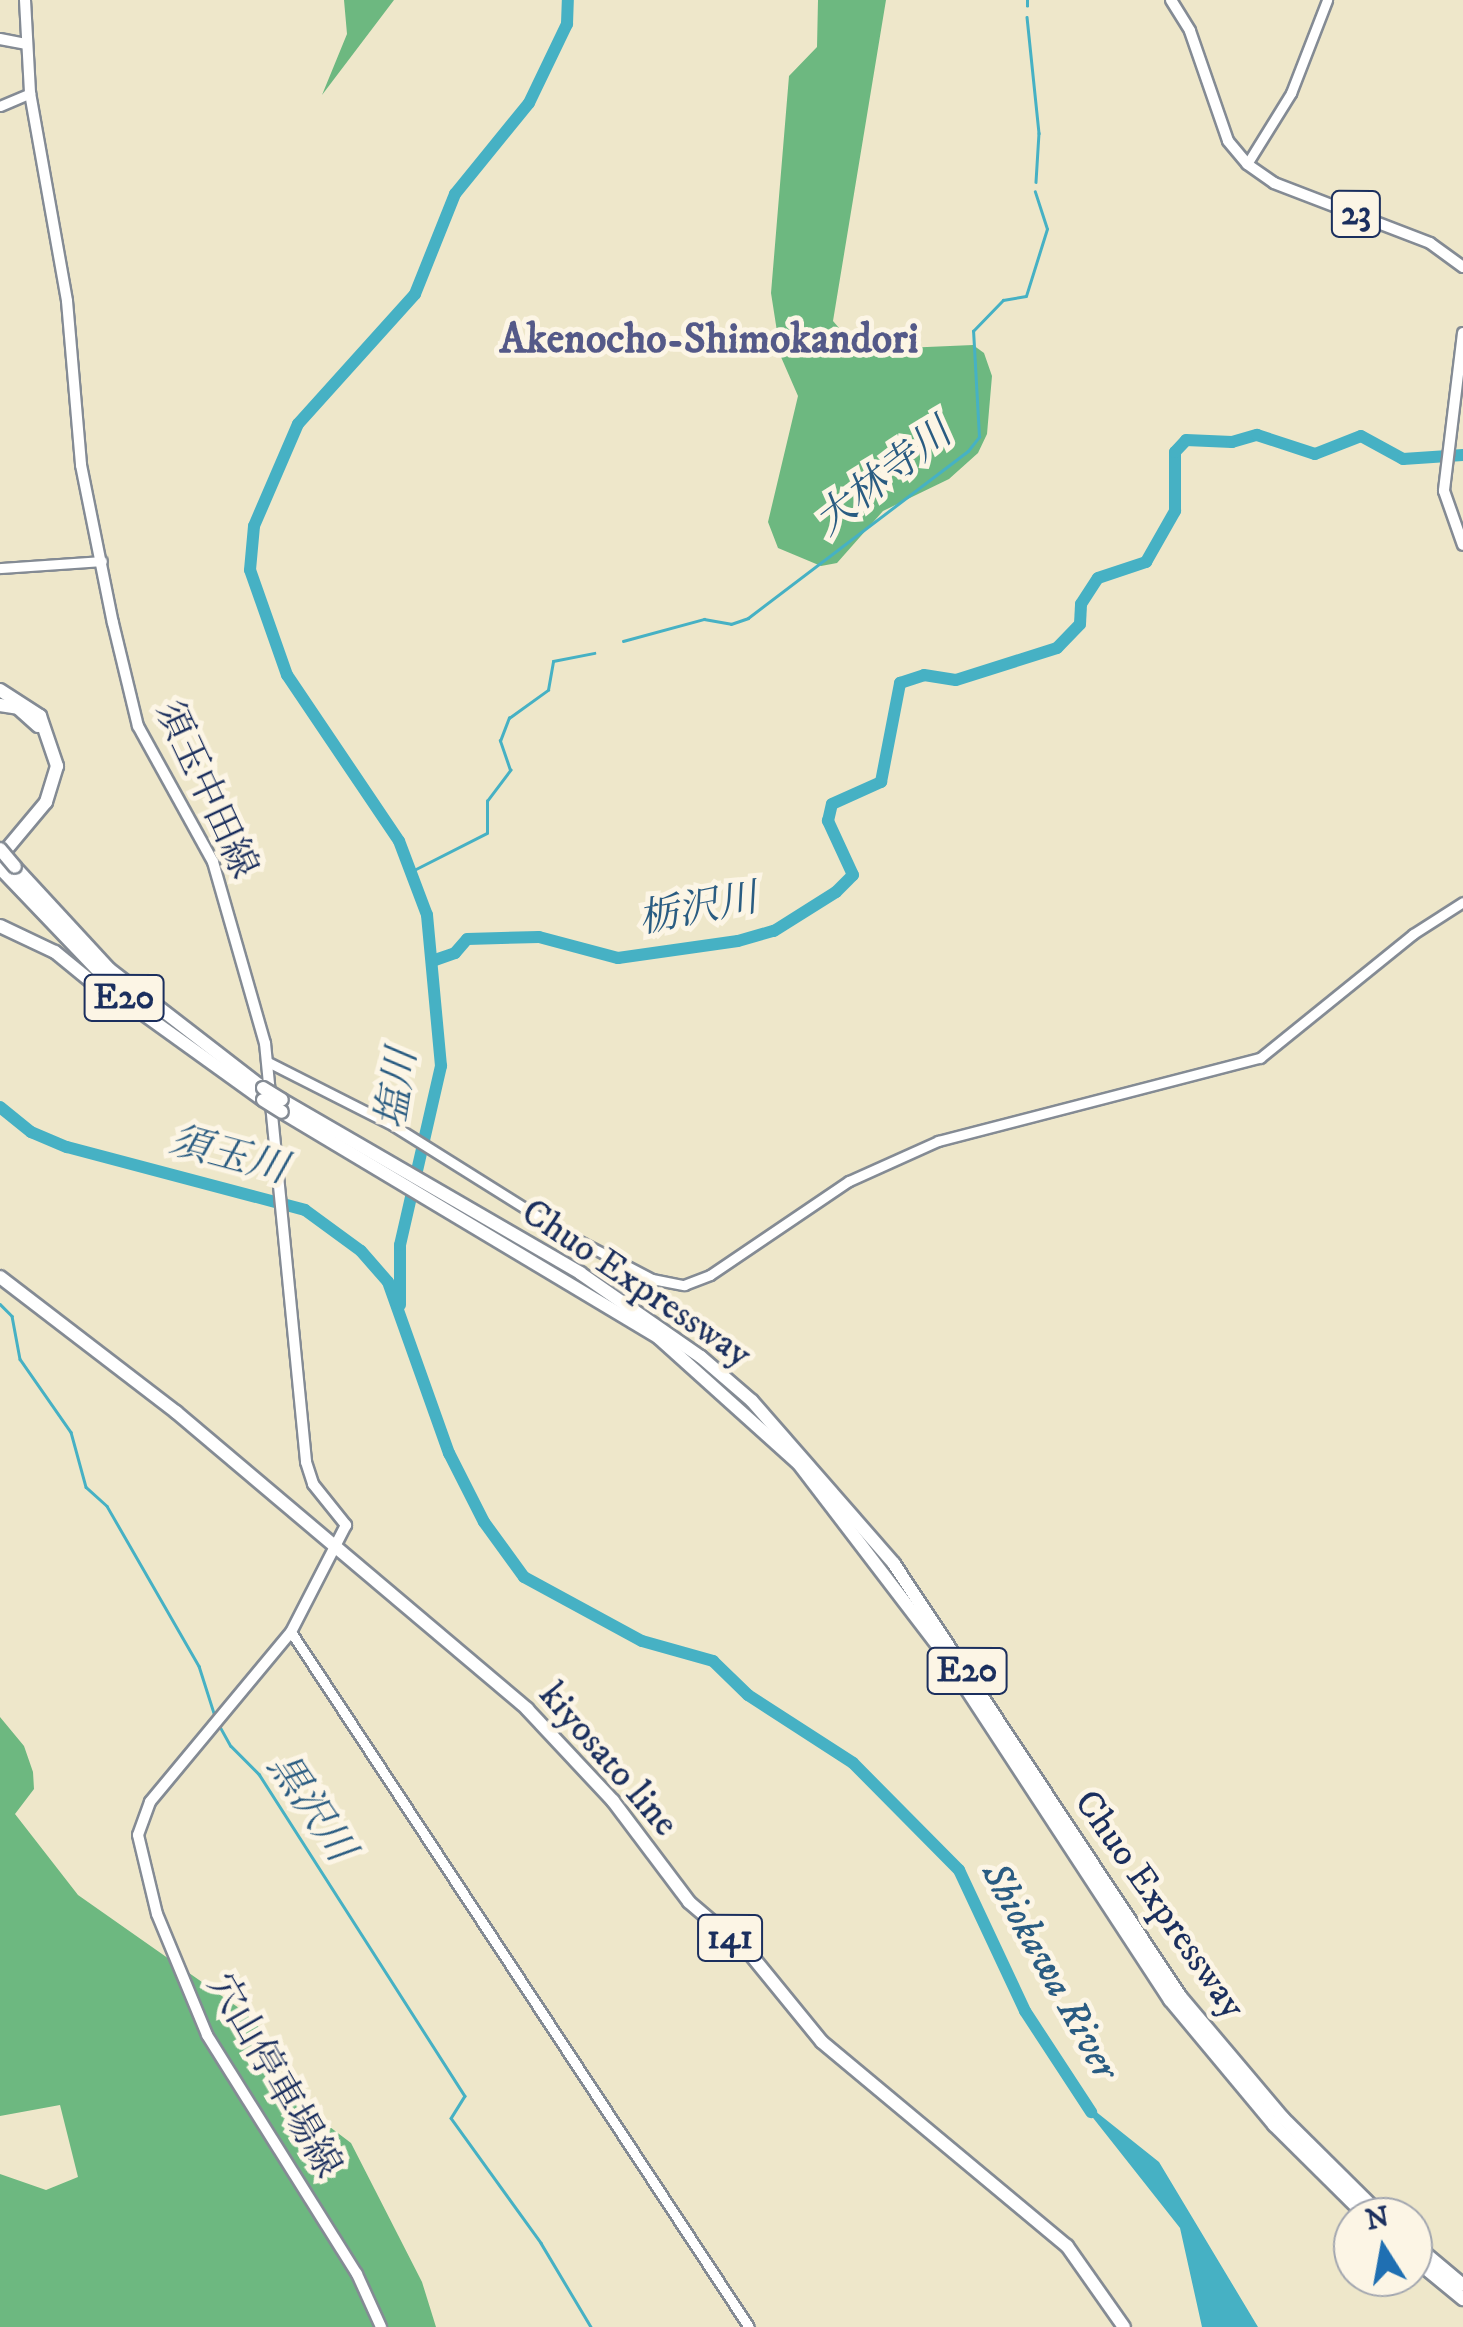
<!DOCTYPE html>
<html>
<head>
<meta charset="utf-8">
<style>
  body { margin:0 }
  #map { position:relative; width:1463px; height:2327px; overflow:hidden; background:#eee7ca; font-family:"IM FELL DW Pica","Noto Serif JP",serif }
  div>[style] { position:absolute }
  .forest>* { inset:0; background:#6db880 }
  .water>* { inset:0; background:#46b1c4 }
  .stream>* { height:2.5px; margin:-1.25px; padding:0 1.25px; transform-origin:1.25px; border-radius:1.25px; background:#46b1c4 }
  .river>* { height:12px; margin:-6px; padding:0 6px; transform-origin:6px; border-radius:6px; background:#46b1c4 }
  .roads { filter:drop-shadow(2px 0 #848b94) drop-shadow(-2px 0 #848b94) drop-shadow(0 2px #848b94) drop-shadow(0 -2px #848b94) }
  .minor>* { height:9px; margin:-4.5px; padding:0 4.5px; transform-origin:4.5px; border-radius:4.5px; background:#fff }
  .major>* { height:10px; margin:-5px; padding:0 5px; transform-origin:5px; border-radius:5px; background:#fff }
  .highway>* { height:12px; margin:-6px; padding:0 6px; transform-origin:6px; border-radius:6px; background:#fff }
  .bridges { filter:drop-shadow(2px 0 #848b94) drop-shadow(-2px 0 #848b94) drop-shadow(0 2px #848b94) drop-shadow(0 -2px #848b94) }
  .highway-bridge>* { height:12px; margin:-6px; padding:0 6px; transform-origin:6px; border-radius:6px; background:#fff }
  span { translate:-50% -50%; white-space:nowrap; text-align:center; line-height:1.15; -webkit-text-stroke:10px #fcf5e5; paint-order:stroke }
  .shield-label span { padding:2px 8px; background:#fcf5e5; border:2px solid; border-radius:8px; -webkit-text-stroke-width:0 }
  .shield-label { font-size:35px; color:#1b2f5e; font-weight:700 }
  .street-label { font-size:38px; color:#1b2f5e }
  .water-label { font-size:40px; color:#2a5c82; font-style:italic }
  .quarter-label { font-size:42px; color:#545988; font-weight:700 }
  .north { position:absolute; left:1333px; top:2197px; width:100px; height:100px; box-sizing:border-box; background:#fcf5e5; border:2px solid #a2a6af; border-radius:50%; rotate:349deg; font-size:28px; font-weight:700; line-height:40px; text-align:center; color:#1b2f5e }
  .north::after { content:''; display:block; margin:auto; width:35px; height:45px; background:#1f6fb2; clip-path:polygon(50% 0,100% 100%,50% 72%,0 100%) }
</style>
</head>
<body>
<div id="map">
  <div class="forest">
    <i style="clip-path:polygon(344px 0,394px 0,322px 95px,347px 34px)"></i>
    <i style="clip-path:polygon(818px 0,886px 0,833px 321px,858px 350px,973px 345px,984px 353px,992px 376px,987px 434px,978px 453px,949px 479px,883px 511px,837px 563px,821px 566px,778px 548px,768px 522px,798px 396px,781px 357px,771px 293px,789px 76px,817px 47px)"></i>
    <i style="clip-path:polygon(0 1717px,24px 1746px,33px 1772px,34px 1789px,15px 1814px,78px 1895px,256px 2020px,281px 2090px,351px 2143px,422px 2282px,436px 2327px,0 2327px,0 2174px,46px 2190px,78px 2177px,60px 2105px,0 2116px)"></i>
  </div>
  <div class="water">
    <i style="clip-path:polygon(1075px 2095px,1159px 2162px,1258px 2327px,1202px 2327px,1180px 2228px)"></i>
  </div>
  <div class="stream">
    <i style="left:1027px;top:6px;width:6px;rotate:-90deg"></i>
    <i style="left:1027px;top:17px;width:117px;rotate:84.1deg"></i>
    <i style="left:1039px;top:133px;width:49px;rotate:93.5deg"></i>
    <i style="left:623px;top:641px;width:84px;rotate:-15.2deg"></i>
    <i style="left:704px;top:619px;width:27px;rotate:10deg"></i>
    <i style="left:731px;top:624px;width:18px;rotate:-19deg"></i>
    <i style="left:748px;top:618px;width:276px;rotate:-37.2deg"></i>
    <i style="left:968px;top:451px;width:18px;rotate:-52deg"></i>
    <i style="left:979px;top:437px;width:106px;rotate:-93.2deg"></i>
    <i style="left:973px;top:331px;width:43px;rotate:-45.9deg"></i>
    <i style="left:1003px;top:300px;width:23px;rotate:-10deg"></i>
    <i style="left:1026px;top:296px;width:70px;rotate:-72.6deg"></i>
    <i style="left:1047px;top:229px;width:39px;rotate:-108deg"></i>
    <i style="left:410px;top:872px;width:86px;rotate:-26.9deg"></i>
    <i style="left:487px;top:833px;width:32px;rotate:-90deg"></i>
    <i style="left:487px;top:801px;width:39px;rotate:-53deg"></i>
    <i style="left:510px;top:770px;width:31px;rotate:-109deg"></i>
    <i style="left:500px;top:741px;width:25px;rotate:-69deg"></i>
    <i style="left:509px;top:718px;width:48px;rotate:-35.7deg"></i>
    <i style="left:548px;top:690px;width:29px;rotate:-80deg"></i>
    <i style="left:553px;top:661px;width:42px;rotate:-11deg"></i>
    <i style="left:0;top:1304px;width:17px;rotate:45deg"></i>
    <i style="left:12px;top:1316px;width:44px;rotate:79.5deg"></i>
    <i style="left:20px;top:1359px;width:89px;rotate:55.1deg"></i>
    <i style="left:71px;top:1432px;width:57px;rotate:74.7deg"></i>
    <i style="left:86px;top:1487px;width:28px;rotate:42deg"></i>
    <i style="left:107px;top:1506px;width:185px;rotate:60.1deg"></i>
    <i style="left:199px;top:1666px;width:52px;rotate:72.3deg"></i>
    <i style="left:218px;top:1723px;width:26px;rotate:61deg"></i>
    <i style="left:231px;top:1746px;width:40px;rotate:45deg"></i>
    <i style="left:259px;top:1774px;width:382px;rotate:57.4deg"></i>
    <i style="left:465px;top:2096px;width:26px;rotate:122deg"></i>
    <i style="left:451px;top:2118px;width:154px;rotate:54.2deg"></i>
    <i style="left:541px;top:2243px;width:98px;rotate:59.2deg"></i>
  </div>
  <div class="river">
    <i style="left:435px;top:960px;width:21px;rotate:-19deg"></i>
    <i style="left:455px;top:953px;width:18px;rotate:-49deg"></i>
    <i style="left:467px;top:939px;width:72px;rotate:-1.6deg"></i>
    <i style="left:539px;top:937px;width:82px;rotate:14.9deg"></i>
    <i style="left:618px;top:958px;width:121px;rotate:-8.1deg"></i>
    <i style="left:738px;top:941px;width:37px;rotate:-16deg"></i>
    <i style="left:774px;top:931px;width:73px;rotate:-32.2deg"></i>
    <i style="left:836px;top:892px;width:24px;rotate:-45deg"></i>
    <i style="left:853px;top:875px;width:60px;rotate:-114.8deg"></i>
    <i style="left:828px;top:821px;width:17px;rotate:-77deg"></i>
    <i style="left:832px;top:804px;width:54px;rotate:-24.2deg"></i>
    <i style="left:881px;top:782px;width:101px;rotate:-79.1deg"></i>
    <i style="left:900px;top:683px;width:25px;rotate:-18deg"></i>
    <i style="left:924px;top:675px;width:32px;rotate:9deg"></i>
    <i style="left:956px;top:680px;width:106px;rotate:-17.6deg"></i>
    <i style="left:1057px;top:648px;width:33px;rotate:-46deg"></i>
    <i style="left:1080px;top:624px;width:20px;rotate:-87deg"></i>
    <i style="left:1081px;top:604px;width:31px;rotate:-57deg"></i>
    <i style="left:1098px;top:578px;width:51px;rotate:-18.4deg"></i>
    <i style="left:1146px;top:562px;width:59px;rotate:-60.4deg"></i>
    <i style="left:1175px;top:511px;width:59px;rotate:-90deg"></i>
    <i style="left:1175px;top:452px;width:16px;rotate:-47deg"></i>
    <i style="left:1186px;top:440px;width:46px;rotate:2.5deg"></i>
    <i style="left:1232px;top:442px;width:26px;rotate:-16deg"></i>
    <i style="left:1257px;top:435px;width:61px;rotate:18.1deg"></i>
    <i style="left:1315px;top:454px;width:49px;rotate:-21.4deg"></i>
    <i style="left:1361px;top:436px;width:48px;rotate:28.7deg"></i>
    <i style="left:1403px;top:459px;width:60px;rotate:-3.8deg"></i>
    <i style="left:0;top:1107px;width:40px;rotate:39deg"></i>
    <i style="left:31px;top:1132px;width:39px;rotate:23deg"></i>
    <i style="left:67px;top:1147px;width:246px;rotate:14.8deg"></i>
    <i style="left:305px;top:1210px;width:69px;rotate:36.2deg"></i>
    <i style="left:361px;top:1251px;width:41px;rotate:48.9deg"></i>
    <i style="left:388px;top:1282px;width:182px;rotate:70.4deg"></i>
    <i style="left:449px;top:1453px;width:77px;rotate:63.1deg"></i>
    <i style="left:484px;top:1522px;width:68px;rotate:54deg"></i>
    <i style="left:524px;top:1577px;width:134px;rotate:28.5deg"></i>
    <i style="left:642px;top:1641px;width:74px;rotate:15.7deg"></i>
    <i style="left:713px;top:1661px;width:49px;rotate:44.2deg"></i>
    <i style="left:748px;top:1695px;width:125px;rotate:32.9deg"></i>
    <i style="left:853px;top:1763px;width:151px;rotate:45.3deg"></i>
    <i style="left:959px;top:1870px;width:156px;rotate:64.9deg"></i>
    <i style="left:1025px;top:2011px;width:121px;rotate:56.8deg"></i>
    <i style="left:400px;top:1305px;width:60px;rotate:-90deg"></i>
    <i style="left:400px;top:1245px;width:184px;rotate:-77.1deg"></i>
    <i style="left:441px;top:1066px;width:152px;rotate:-95.3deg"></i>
    <i style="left:427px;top:915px;width:79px;rotate:-110.7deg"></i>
    <i style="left:399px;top:841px;width:200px;rotate:-124deg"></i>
    <i style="left:287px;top:675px;width:111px;rotate:-109.4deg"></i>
    <i style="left:250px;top:570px;width:44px;rotate:-84.8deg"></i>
    <i style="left:254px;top:526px;width:111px;rotate:-66.7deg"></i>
    <i style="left:298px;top:424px;width:175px;rotate:-48deg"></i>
    <i style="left:415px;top:294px;width:108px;rotate:-68.2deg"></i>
    <i style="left:455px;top:194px;width:117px;rotate:-50.9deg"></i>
    <i style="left:529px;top:103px;width:88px;rotate:-64.3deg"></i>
    <i style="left:567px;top:24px;width:24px;rotate:-88deg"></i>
  </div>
  <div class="roads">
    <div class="minor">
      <i style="left:0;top:106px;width:33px;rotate:-23deg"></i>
      <i style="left:1247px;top:164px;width:84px;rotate:-58.2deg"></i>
      <i style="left:1291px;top:93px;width:100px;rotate:-68.8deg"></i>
      <i style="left:0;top:568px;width:102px;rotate:-3.9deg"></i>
      <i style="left:268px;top:1062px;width:141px;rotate:26.9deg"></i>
      <i style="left:394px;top:1126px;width:203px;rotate:32.1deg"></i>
      <i style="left:566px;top:1234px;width:97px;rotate:27.6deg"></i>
      <i style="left:652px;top:1279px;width:33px;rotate:11deg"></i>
      <i style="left:684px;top:1285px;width:28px;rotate:-21deg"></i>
      <i style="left:710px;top:1275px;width:168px;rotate:-34.1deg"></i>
      <i style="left:849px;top:1181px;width:98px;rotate:-24.2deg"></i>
      <i style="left:938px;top:1141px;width:333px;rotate:-14.5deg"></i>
      <i style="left:1260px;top:1058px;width:197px;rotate:-39deg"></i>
      <i style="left:1413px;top:934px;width:59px;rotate:-32.6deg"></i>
      <i style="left:291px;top:1632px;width:832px;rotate:56.62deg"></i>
    </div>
    <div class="major">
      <i style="left:25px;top:0;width:93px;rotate:86.9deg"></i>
      <i style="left:30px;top:93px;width:211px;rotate:79.9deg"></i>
      <i style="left:67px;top:301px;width:165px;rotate:85.1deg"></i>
      <i style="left:81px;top:465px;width:161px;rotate:78.6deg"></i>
      <i style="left:113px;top:623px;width:106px;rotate:76.4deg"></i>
      <i style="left:138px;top:726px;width:155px;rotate:61.1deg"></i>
      <i style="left:213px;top:862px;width:188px;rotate:74deg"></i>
      <i style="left:265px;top:1043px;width:421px;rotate:84.4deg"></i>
      <i style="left:306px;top:1462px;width:23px;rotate:72deg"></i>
      <i style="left:313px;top:1484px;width:53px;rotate:51.2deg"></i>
      <i style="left:346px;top:1525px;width:120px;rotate:117.2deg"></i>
      <i style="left:291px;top:1632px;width:221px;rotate:129.7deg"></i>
      <i style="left:150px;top:1802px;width:35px;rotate:110deg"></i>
      <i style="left:138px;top:1835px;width:81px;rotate:76.5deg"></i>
      <i style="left:157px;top:1914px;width:131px;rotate:67.5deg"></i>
      <i style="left:207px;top:2035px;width:282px;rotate:57.9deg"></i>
      <i style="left:357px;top:2274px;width:58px;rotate:65.6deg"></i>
      <i style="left:1171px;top:0;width:36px;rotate:58deg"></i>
      <i style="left:1190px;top:31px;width:116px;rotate:70.9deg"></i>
      <i style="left:1228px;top:141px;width:30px;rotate:50deg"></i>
      <i style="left:1247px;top:164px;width:33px;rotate:35deg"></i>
      <i style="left:1274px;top:183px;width:167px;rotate:21deg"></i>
      <i style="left:1430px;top:243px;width:41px;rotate:36deg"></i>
      <i style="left:0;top:39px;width:26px;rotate:11deg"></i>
      <i style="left:1463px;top:333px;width:159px;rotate:96.9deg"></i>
      <i style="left:1444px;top:491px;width:57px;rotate:70.6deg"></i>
    </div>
    <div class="highway">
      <i style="left:0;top:690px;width:48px;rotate:33deg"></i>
      <i style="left:40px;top:716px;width:53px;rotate:71.2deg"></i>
      <i style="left:57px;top:766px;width:38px;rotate:107deg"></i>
      <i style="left:46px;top:802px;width:72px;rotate:129.9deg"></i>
      <i style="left:0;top:705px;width:18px;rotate:9deg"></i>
      <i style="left:18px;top:708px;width:27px;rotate:42deg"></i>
      <i style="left:15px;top:867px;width:139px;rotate:47.3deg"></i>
      <i style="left:109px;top:969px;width:195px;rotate:37.7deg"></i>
      <i style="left:0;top:868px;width:190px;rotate:46.3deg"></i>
      <i style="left:131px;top:1005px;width:163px;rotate:35.7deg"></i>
      <i style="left:0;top:926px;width:61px;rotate:25.3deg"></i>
      <i style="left:55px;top:952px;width:93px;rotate:39.3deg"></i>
      <i style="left:282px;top:1100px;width:345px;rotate:30.1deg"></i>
      <i style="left:580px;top:1273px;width:147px;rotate:34.8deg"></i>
      <i style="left:701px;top:1357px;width:67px;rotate:40.8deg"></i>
      <i style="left:752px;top:1401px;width:216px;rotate:48.9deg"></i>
      <i style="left:894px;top:1564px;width:518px;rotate:56.49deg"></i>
      <i style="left:1180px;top:1996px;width:160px;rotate:49.8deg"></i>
      <i style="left:1283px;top:2118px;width:141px;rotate:44.7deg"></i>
      <i style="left:282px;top:1112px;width:440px;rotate:30.9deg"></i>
      <i style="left:659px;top:1338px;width:188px;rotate:42deg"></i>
      <i style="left:799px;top:1464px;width:230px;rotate:52.6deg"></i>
      <i style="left:939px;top:1647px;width:422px;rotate:56.8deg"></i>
      <i style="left:1170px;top:2000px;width:163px;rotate:50.2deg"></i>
      <i style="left:1274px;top:2125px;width:131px;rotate:44.7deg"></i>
      <i style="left:0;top:1277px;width:222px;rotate:37.5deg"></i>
      <i style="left:176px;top:1412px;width:460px;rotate:40.2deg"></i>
      <i style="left:527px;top:1709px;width:126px;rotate:46.9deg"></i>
      <i style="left:613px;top:1801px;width:126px;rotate:53deg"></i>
      <i style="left:689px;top:1902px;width:82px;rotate:40.5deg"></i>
      <i style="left:751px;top:1955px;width:112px;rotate:50.8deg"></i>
      <i style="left:822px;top:2042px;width:319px;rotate:39.8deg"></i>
      <i style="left:1067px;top:2246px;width:99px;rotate:54.9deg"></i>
      <i style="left:1413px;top:2243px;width:65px;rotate:40deg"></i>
      <i style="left:1413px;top:2258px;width:65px;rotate:39.4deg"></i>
    </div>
  </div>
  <div class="bridges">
    <div class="highway-bridge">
      <i style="left:0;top:849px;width:23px;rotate:50deg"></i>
      <i style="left:263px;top:1088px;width:22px;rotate:32deg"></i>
      <i style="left:263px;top:1100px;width:22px;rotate:32deg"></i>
    </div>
  </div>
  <div class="shield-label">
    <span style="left:1356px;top:214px">23</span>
    <span style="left:124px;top:998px">E20</span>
    <span style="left:967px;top:1671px">E20</span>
    <span style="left:730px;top:1938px">141</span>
  </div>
  <div class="street-label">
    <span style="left:205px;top:790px;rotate:65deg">須玉中田線</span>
    <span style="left:636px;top:1284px;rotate:34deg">Chuo Expressway</span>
    <span style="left:608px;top:1760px;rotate:49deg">kiyosato line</span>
    <span style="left:1159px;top:1905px;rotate:55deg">Chuo Expressway</span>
    <span style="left:273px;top:2076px;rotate:60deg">穴山停車場線</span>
  </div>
  <div class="water-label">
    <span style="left:884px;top:478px;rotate:-38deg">大林寺川</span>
    <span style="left:698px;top:910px;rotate:-11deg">栃沢川</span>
    <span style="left:398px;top:1089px;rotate:-81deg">塩川</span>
    <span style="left:228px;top:1156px;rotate:15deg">須玉川</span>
    <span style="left:310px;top:1808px;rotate:56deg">黒沢川</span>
    <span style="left:1049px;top:1971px;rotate:61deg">Shiokawa River</span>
  </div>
  <div class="quarter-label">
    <span style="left:709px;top:340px">Akenocho-Shimokandori</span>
  </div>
  <div class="north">N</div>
</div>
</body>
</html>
